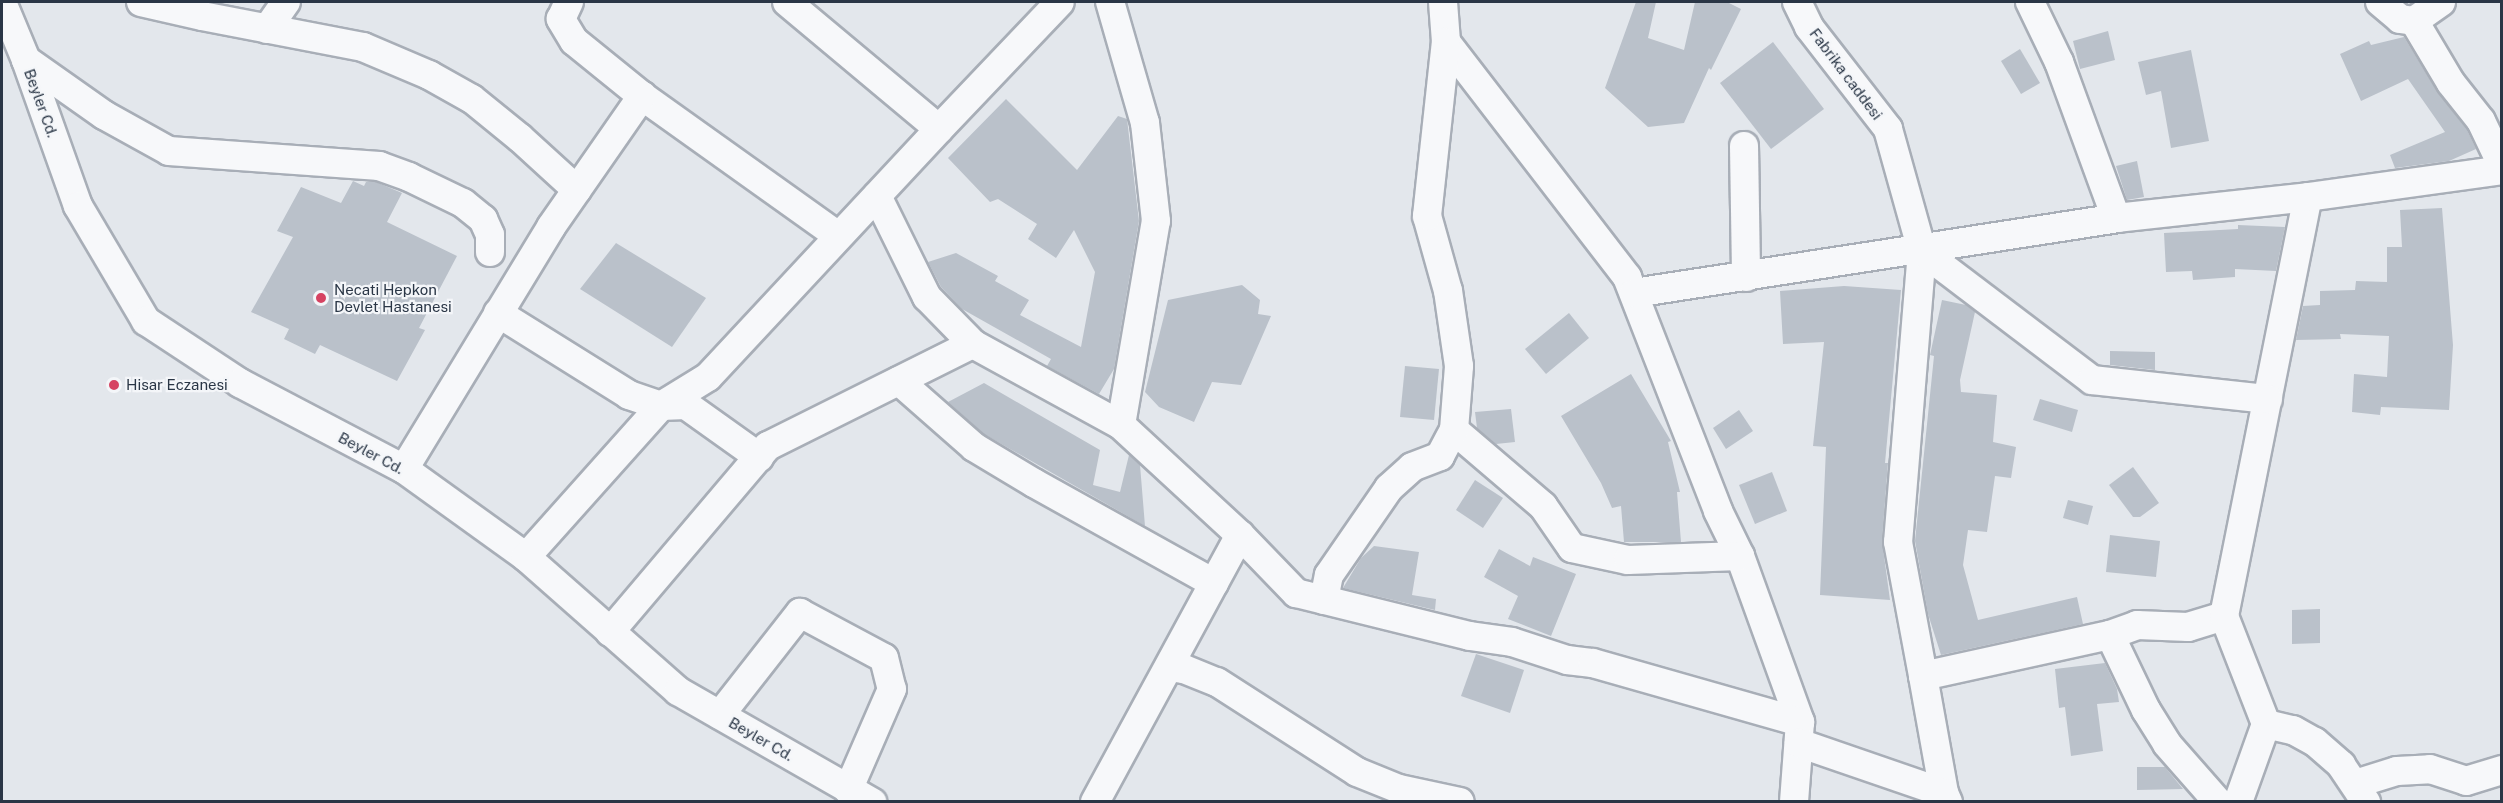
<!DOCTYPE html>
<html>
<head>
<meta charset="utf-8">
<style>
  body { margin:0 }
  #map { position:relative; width:2503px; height:803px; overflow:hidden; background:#e3e7ec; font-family:"Public Sans",sans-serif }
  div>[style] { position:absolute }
  .building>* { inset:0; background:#bac1ca }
  .roads { filter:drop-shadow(2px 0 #a8aeb7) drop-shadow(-2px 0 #a8aeb7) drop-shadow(0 2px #a8aeb7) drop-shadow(0 -2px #a8aeb7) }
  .minor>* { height:28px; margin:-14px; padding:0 14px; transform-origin:14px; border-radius:14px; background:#f7f8fa }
  .dots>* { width:16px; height:16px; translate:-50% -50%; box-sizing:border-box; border:3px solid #f4f6f9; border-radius:50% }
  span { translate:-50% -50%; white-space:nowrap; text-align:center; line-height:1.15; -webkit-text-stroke:4.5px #f4f6f9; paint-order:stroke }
  .street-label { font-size:15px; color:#2a3646 }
  .poi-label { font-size:15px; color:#2a3646 }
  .left { translate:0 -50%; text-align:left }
  .frame { position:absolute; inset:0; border:3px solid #2a3646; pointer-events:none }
</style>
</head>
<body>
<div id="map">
  <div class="building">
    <i style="clip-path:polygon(1636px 2px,1656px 2px,1648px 38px,1684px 50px,1695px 2px,1727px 2px,1741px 9px,1711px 70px,1709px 68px,1684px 123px,1648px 127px,1605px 88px)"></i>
    <i style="clip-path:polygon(2108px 31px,2115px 60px,2080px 69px,2073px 41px)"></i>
    <i style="clip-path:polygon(2404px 37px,2437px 91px,2467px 130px,2476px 149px,2449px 161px,2395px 168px,2390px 155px,2445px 132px,2408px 79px,2361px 101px,2340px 54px,2369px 41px,2371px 45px)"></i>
    <i style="clip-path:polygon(1773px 42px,1824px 109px,1771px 149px,1720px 83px)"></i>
    <i style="clip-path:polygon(2020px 49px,2040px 83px,2021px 94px,2001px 61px)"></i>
    <i style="clip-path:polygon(2191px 50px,2209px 141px,2171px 148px,2161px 91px,2146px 95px,2138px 62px)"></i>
    <i style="clip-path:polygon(1006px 99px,1077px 170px,1118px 116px,1127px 119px,1139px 221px,1114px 369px,1099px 394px,1047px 366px,1051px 359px,962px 309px,941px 287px,928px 262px,956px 253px,998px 276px,995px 281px,1029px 300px,1020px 315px,1081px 347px,1095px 272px,1074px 230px,1056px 258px,1028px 239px,1037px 224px,998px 199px,990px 202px,948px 158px)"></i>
    <i style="clip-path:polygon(2137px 161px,2144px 197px,2127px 200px,2116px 166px)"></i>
    <i style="clip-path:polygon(353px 181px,364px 186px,366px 182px,376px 182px,402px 193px,387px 222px,457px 256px,419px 328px,425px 330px,397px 381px,320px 345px,315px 354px,284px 339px,289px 329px,251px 312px,293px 237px,277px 231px,301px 187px,341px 203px)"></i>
    <i style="clip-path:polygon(2442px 208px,2453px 345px,2449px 410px,2381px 407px,2380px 415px,2352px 412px,2354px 374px,2387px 377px,2389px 336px,2340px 334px,2341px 339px,2296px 340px,2303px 306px,2320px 305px,2320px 291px,2355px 290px,2356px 281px,2387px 282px,2387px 247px,2402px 247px,2400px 210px)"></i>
    <i style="clip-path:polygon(2238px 225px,2285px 227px,2276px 271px,2235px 269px,2235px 277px,2193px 280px,2192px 271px,2166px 272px,2164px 233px,2238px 229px)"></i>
    <i style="clip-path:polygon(616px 243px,706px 298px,672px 347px,580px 289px)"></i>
    <i style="clip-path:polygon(1242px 285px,1260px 300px,1258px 314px,1271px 316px,1241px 385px,1212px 382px,1194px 422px,1159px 407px,1145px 392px,1168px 300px)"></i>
    <i style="clip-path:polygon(1844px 286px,1901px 290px,1885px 463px,1888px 463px,1882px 541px,1890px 600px,1820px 595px,1826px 447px,1813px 446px,1824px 342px,1783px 344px,1780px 291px)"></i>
    <i style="clip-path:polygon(1942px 300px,1966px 305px,1975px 312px,1960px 380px,1961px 392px,1997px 395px,1993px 442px,2016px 447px,2011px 478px,1995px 476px,1987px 532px,1968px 530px,1963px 565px,1978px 620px,2077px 597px,2083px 624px,1941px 655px,1928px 614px,1915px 541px,1934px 356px,1930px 355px)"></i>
    <i style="clip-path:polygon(1569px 313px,1589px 338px,1546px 374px,1525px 349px)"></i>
    <i style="clip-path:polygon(2110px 351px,2155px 352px,2155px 370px,2110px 365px)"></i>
    <i style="clip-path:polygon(1405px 366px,1439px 369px,1434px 420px,1400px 417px)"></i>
    <i style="clip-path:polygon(1631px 374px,1671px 441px,1668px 442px,1680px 492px,1677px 492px,1681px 542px,1624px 542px,1621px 506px,1612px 508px,1601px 483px,1561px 416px)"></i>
    <i style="clip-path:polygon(984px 383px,1100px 450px,1093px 485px,1120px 492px,1129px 455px,1140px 465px,1145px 526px,984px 434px,948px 402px)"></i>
    <i style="clip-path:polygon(2040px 399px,2078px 410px,2072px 432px,2033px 420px)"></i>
    <i style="clip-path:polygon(1511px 409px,1515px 442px,1496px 444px,1477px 428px,1475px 412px)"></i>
    <i style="clip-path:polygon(1739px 410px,1753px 431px,1726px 449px,1713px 428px)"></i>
    <i style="clip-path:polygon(2133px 467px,2159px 503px,2140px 517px,2133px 517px,2109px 485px)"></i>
    <i style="clip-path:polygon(1772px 472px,1787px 511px,1755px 524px,1739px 485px)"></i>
    <i style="clip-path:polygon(1475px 480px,1503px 498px,1483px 528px,1456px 510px)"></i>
    <i style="clip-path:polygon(2068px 500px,2093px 506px,2088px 525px,2063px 518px)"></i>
    <i style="clip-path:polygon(2110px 535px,2160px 541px,2156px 577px,2106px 572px)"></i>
    <i style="clip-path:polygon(1374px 546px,1419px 552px,1412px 595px,1436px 599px,1435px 610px,1343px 588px,1361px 558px)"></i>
    <i style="clip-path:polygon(1499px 549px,1530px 566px,1533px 557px,1576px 574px,1551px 636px,1508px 619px,1518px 596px,1484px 577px)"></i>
    <i style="clip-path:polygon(2320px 609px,2320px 643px,2292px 644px,2292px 610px)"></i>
    <i style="clip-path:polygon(1476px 654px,1524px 670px,1510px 713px,1461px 696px)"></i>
    <i style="clip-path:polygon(2105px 663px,2117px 689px,2119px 702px,2097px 704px,2103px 751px,2071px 756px,2065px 707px,2059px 708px,2055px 669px)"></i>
    <i style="clip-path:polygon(2137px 767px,2165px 767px,2183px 789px,2137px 790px)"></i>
  </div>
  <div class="roads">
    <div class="minor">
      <i style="left:2px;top:2px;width:63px;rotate:67.5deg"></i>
      <i style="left:26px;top:60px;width:155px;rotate:70.4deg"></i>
      <i style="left:78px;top:206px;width:134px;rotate:59.4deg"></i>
      <i style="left:146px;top:321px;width:113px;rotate:33.4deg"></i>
      <i style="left:240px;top:383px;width:185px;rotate:27.7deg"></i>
      <i style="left:404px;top:469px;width:150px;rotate:35.8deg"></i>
      <i style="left:526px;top:557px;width:203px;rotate:41.4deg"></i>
      <i style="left:678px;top:691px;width:224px;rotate:29.8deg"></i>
      <i style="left:141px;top:2px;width:63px;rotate:12.9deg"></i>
      <i style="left:202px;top:16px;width:164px;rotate:10.9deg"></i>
      <i style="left:363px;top:47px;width:72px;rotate:23deg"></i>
      <i style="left:429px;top:75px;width:49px;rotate:29.2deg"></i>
      <i style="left:472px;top:99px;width:62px;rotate:39.1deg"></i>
      <i style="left:520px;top:138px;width:77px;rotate:42.4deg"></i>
      <i style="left:787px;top:2px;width:198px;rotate:39.9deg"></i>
      <i style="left:939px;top:129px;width:175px;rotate:-46.4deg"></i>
      <i style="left:1443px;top:2px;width:40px;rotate:85.7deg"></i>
      <i style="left:1446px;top:42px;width:297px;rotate:52.4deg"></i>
      <i style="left:1627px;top:277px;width:251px;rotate:68.7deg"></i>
      <i style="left:1718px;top:511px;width:50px;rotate:63.9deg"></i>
      <i style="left:1740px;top:556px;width:177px;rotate:70.1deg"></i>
      <i style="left:1800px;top:722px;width:80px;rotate:94.3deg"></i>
      <i style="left:1797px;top:2px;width:28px;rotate:64deg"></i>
      <i style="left:1809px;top:27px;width:129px;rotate:52.2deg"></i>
      <i style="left:1888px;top:129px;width:127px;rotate:74.4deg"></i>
      <i style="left:1922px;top:251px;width:292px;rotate:94.7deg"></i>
      <i style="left:1898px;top:542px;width:136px;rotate:79.4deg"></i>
      <i style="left:1923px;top:676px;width:191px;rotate:-12.4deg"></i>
      <i style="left:2110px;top:635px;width:29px;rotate:-20deg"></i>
      <i style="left:2137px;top:625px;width:51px;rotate:2.2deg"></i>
      <i style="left:2188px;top:627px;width:38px;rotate:-17deg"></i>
      <i style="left:2224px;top:616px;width:427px;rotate:-78.7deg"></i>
      <i style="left:2030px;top:2px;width:67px;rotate:64.2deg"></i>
      <i style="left:2059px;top:62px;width:166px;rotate:69.9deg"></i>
      <i style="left:2380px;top:2px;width:26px;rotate:40deg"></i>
      <i style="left:2400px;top:19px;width:14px;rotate:8deg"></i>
      <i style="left:2414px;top:21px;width:72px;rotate:59.2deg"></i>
      <i style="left:2451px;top:83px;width:48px;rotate:51.7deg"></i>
      <i style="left:2481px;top:121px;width:49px;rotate:64.5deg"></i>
      <i style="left:2414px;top:21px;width:33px;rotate:-35deg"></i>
      <i style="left:267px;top:29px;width:33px;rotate:-55deg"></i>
      <i style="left:26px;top:60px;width:95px;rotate:35.2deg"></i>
      <i style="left:104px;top:115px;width:74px;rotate:29deg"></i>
      <i style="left:169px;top:151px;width:211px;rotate:4.1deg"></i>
      <i style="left:379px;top:166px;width:32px;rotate:20deg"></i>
      <i style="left:409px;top:177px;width:60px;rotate:25.7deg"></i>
      <i style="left:463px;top:203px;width:26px;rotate:39deg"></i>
      <i style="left:483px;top:219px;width:17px;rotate:66deg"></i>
      <i style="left:490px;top:235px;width:17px;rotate:90deg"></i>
      <i style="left:642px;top:96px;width:241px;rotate:35.5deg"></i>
      <i style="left:1744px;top:146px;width:131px;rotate:89.1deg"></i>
      <i style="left:877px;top:196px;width:113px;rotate:63.7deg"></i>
      <i style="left:927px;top:297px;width:66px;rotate:45.6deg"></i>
      <i style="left:973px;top:344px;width:169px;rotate:28.7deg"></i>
      <i style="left:1922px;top:251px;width:213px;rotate:37.2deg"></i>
      <i style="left:2092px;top:380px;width:177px;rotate:6.2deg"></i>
      <i style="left:1634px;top:293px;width:488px;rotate:-8.8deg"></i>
      <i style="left:2116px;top:218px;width:193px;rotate:-6.2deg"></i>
      <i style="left:2308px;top:197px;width:196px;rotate:-7.9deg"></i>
      <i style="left:498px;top:313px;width:155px;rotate:32deg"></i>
      <i style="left:629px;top:395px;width:34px;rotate:19deg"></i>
      <i style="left:661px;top:406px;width:25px;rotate:-2deg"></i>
      <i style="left:686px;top:405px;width:90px;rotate:35.5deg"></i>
      <i style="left:899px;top:381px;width:100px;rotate:41.3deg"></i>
      <i style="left:974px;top:447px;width:70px;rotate:31deg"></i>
      <i style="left:1034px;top:483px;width:206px;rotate:29.1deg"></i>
      <i style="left:1454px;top:430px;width:117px;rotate:40.5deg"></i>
      <i style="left:1543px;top:506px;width:51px;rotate:55.4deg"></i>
      <i style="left:1572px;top:548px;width:57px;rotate:12.1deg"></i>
      <i style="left:1628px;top:560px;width:112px;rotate:-2deg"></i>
      <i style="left:404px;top:469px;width:283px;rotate:-58.7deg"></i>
      <i style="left:551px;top:227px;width:160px;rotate:-55.2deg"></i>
      <i style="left:642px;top:96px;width:87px;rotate:-141deg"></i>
      <i style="left:574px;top:41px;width:26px;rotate:-121deg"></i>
      <i style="left:561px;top:19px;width:19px;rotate:-65deg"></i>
      <i style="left:1240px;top:535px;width:81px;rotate:46deg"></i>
      <i style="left:1296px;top:593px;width:179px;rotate:13.9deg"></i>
      <i style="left:1470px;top:636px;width:42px;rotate:8.1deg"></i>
      <i style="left:1512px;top:642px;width:58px;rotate:18.1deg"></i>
      <i style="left:1567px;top:660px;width:26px;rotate:7deg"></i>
      <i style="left:1593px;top:663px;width:215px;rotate:15.9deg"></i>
      <i style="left:526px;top:557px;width:203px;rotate:-48.2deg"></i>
      <i style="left:661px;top:406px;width:55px;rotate:-31.7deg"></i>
      <i style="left:708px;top:377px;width:339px;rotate:-47deg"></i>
      <i style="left:1324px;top:600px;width:25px;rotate:-79deg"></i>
      <i style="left:1329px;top:575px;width:106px;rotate:-55.4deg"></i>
      <i style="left:1389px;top:488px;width:31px;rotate:-42deg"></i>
      <i style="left:1412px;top:467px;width:30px;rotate:-21deg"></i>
      <i style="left:1440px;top:456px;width:30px;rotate:-62deg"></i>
      <i style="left:1454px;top:430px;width:64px;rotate:-85.5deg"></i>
      <i style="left:1459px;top:366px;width:76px;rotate:-98.3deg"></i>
      <i style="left:1448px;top:291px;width:78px;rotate:-105.6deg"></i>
      <i style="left:1427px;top:216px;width:175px;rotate:-83.8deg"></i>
      <i style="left:2224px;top:616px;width:116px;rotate:68.7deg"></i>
      <i style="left:2266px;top:724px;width:83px;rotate:109.7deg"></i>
      <i style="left:610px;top:632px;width:244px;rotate:-49.7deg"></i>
      <i style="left:768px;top:446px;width:229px;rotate:-26.5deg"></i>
      <i style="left:2110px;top:635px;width:83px;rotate:64.4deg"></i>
      <i style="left:2146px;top:710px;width:40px;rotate:58deg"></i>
      <i style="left:2167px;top:744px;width:77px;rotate:48.7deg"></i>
      <i style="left:1169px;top:667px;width:15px;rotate:8deg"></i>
      <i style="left:1184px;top:669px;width:35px;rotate:22deg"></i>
      <i style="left:1217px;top:682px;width:166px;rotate:32.7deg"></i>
      <i style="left:1357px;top:772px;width:45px;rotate:22deg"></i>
      <i style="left:1399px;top:789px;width:62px;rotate:12deg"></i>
      <i style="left:1923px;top:676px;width:119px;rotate:79.8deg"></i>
      <i style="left:1944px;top:793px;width:10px;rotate:66deg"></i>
      <i style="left:720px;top:715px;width:130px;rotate:-51.9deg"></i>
      <i style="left:800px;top:613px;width:95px;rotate:28.2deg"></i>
      <i style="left:884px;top:658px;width:32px;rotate:76deg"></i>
      <i style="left:892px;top:689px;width:110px;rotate:113.5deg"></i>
      <i style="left:2266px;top:724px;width:28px;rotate:13deg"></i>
      <i style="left:2293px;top:730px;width:25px;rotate:29deg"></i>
      <i style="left:2315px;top:742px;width:35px;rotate:41deg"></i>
      <i style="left:2341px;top:765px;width:45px;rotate:56deg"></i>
      <i style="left:1799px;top:743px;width:153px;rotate:19deg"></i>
      <i style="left:2355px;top:784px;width:44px;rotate:-17.2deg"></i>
      <i style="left:2397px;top:771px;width:33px;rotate:-3deg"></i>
      <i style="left:2430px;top:769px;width:38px;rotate:18deg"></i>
      <i style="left:2466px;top:781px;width:38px;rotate:-17deg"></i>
      <i style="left:1095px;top:802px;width:304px;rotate:-61.5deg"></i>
      <i style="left:1240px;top:535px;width:162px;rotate:-137.3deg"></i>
      <i style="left:1121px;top:425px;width:207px;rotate:-80.3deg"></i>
      <i style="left:1156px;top:221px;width:99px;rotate:-96.4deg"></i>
      <i style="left:1145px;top:123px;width:126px;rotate:-106.1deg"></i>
    </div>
  </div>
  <div class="dots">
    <i style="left:321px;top:298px;background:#d64362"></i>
    <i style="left:114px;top:385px;background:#d64362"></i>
  </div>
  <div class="street-label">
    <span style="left:1846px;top:74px;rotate:53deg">Fabrika caddesi</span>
    <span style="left:41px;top:103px;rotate:70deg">Beyler Cd.</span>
    <span style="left:371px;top:453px;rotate:28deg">Beyler Cd.</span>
    <span style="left:761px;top:739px;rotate:30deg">Beyler Cd.</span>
  </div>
  <div class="poi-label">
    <span class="left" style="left:334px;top:298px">Necati Hepkon<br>Devlet Hastanesi</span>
    <span class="left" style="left:126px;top:385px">Hisar Eczanesi</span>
  </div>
  <div class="frame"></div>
</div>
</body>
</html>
